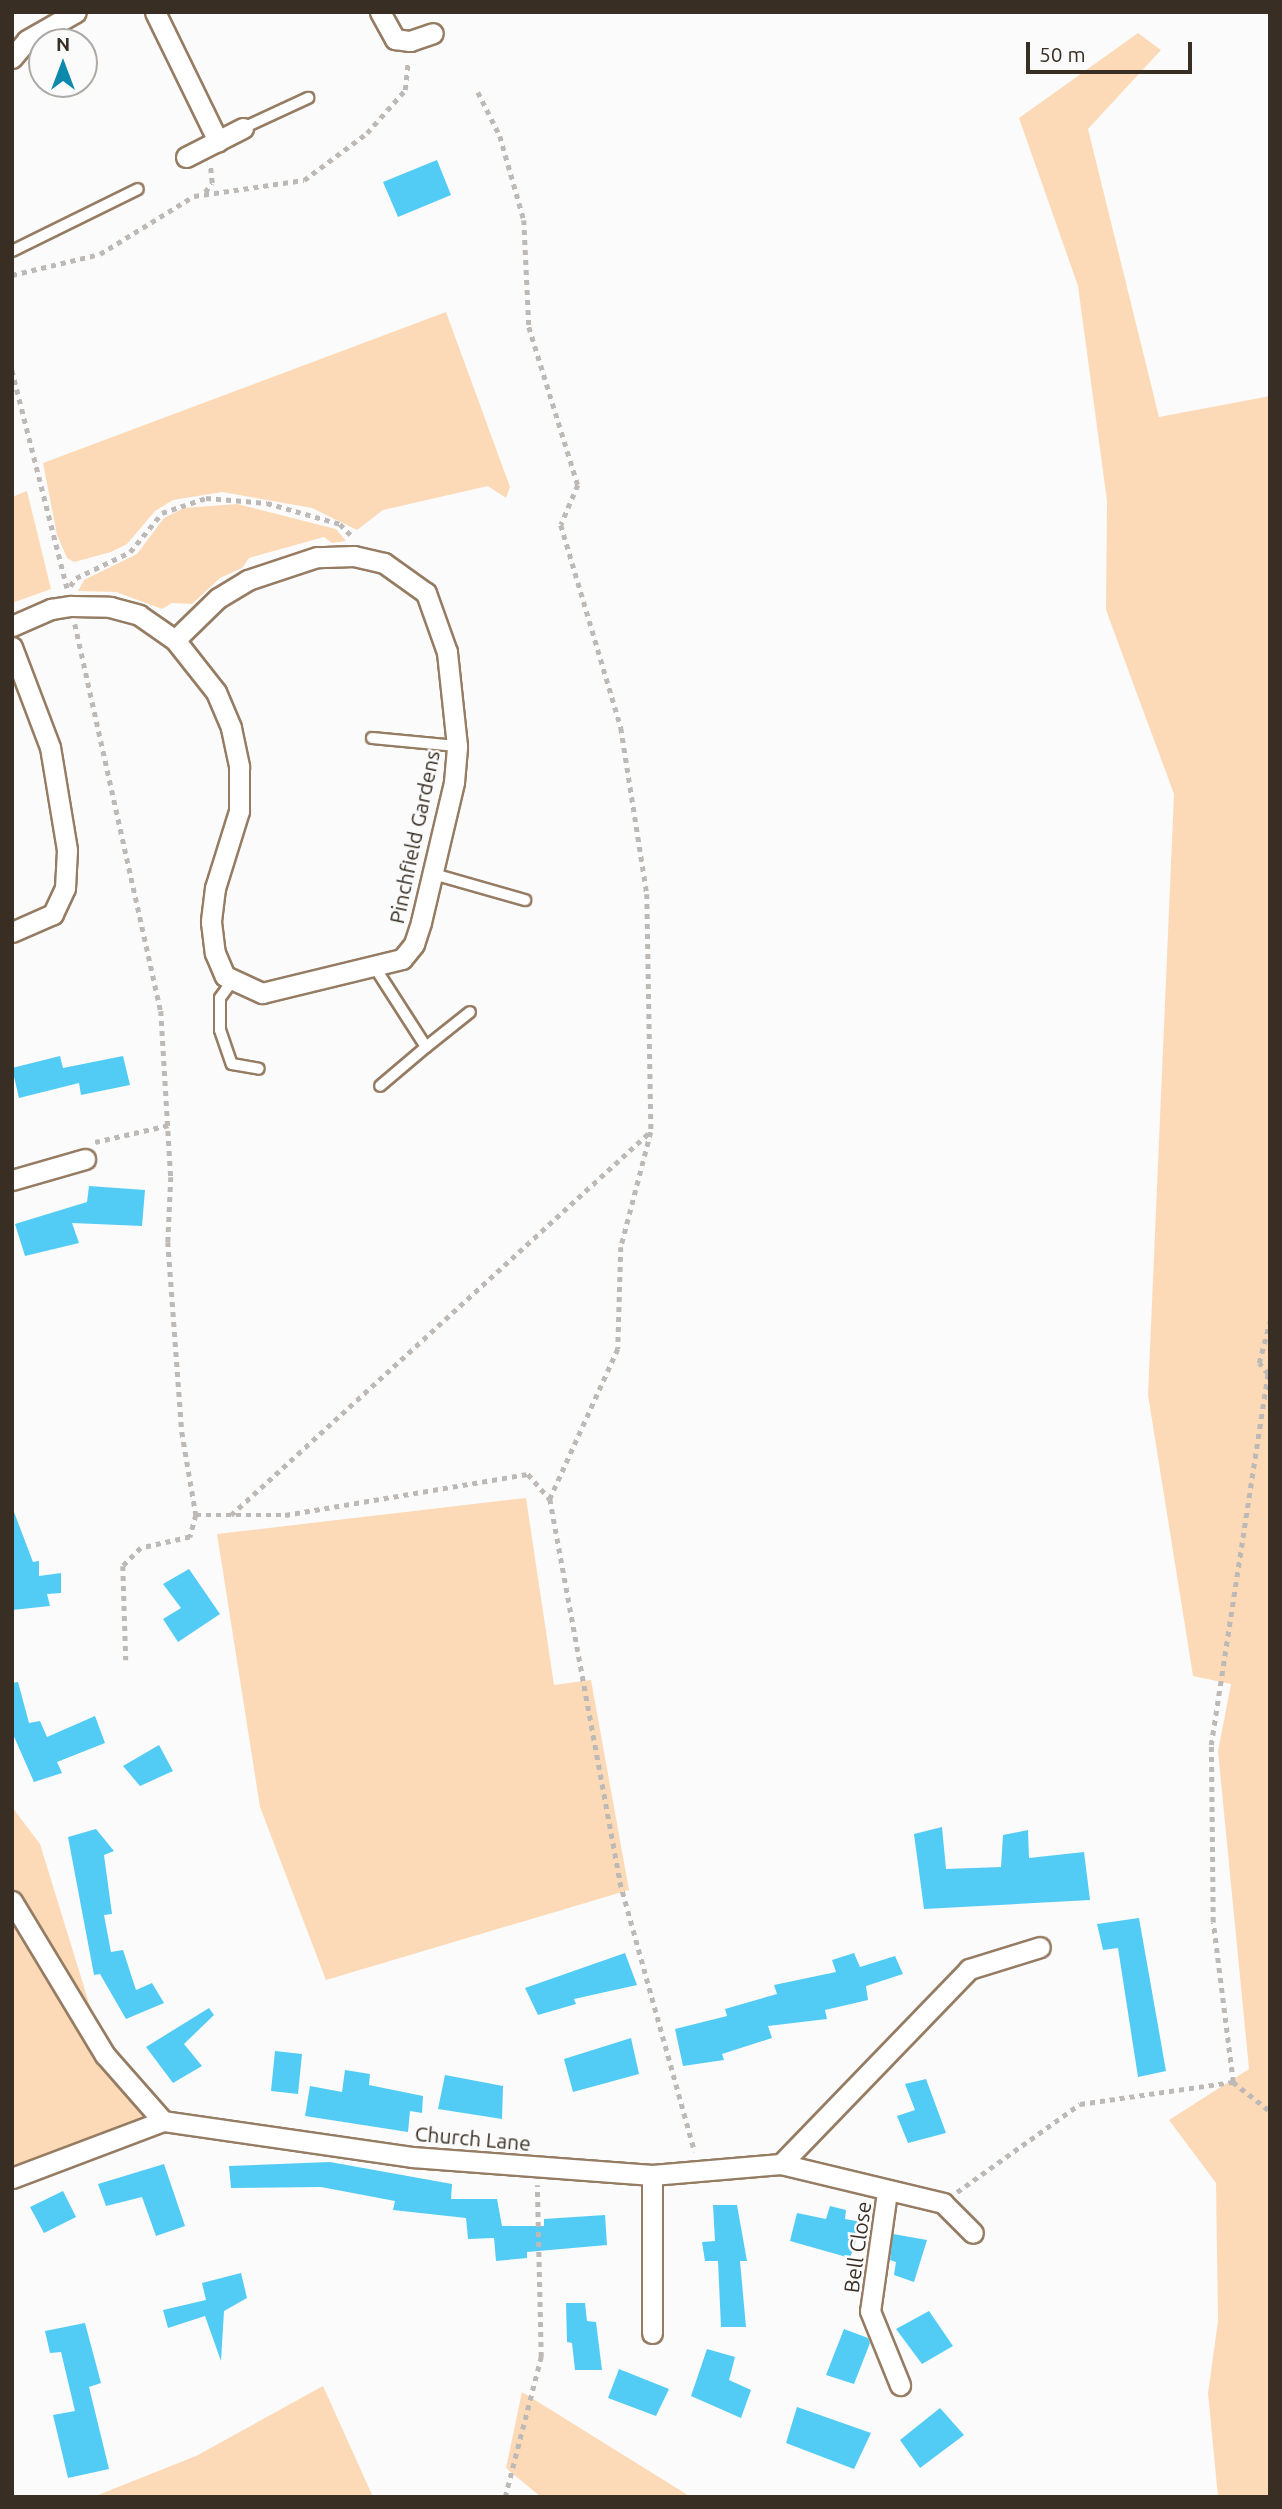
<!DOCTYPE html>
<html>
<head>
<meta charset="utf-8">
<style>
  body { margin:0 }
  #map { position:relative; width:1282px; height:2509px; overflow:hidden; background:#fbfbfb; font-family:Ubuntu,sans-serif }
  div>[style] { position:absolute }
  .green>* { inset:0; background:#fddab7 }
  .building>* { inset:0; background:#53ccf5 }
  .path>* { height:4.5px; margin-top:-2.25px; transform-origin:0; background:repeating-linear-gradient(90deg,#bdb9b6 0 5px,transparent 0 10px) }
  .roads { filter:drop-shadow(2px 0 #957c63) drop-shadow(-2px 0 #957c63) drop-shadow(0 2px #957c63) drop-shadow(0 -2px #957c63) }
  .lane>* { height:10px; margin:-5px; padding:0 5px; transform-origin:5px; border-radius:5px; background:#fff }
  .street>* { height:19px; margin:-9.5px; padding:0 9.5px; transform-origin:9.5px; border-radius:9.5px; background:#fff }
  span { translate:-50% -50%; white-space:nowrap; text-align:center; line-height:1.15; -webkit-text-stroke:5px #fbfbfb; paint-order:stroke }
  .street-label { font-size:21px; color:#382e23 }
  .frame { position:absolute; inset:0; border:14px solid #382e23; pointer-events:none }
  .north { position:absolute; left:28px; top:28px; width:70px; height:70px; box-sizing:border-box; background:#fbfbfb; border:2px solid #ada9a5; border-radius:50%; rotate:0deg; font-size:19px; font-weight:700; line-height:28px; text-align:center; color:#382e23 }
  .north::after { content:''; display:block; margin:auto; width:24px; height:32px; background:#0d89ac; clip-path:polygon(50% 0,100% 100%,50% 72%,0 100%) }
  .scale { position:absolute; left:1026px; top:42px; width:166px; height:32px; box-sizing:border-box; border:4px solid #382e23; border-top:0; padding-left:9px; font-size:21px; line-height:24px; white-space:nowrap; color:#382e23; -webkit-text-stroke:5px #fbfbfb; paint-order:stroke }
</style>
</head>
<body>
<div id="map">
  <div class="green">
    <i style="clip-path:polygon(1138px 33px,1161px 50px,1088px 129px,1159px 417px,1270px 396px,1270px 2497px,1218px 2497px,1208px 2393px,1218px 2321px,1216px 2183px,1169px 2120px,1249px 2069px,1218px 1751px,1231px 1684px,1193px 1676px,1148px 1395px,1174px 794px,1106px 610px,1107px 501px,1078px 286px,1019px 118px)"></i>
    <i style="clip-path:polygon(446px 312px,510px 487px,506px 498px,488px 486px,383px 510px,357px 530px,312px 508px,222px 492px,173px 500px,155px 511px,127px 544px,111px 552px,74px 562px,67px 558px,57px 535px,43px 463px)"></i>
    <i style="clip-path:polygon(27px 491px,51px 589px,12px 603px,12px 497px)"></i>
    <i style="clip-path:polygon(237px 504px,336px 529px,346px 541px,332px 543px,324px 537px,249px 558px,242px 568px,220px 578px,192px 604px,172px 603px,162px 609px,116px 592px,78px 591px,84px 580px,137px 554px,164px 518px,184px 508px)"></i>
    <i style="clip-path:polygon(526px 1498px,554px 1685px,591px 1680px,629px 1890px,326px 1980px,260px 1807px,217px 1534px)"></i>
    <i style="clip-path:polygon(12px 1807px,40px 1844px,105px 2055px,163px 2121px,12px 2169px)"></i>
    <i style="clip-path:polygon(323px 2386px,373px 2497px,93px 2497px,196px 2456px)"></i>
    <i style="clip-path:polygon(522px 2392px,691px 2497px,541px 2497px,506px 2468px)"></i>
  </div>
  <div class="building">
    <i style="clip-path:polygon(437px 160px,451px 195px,398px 217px,383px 182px)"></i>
    <i style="clip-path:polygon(60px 1056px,63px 1068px,123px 1056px,130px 1085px,81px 1095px,79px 1083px,19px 1098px,12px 1068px)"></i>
    <i style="clip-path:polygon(89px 1186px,145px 1190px,142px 1226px,72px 1223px,79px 1243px,25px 1256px,15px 1224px,87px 1202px)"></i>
    <i style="clip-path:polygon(14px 1512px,33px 1562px,39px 1561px,39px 1576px,61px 1573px,61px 1593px,47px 1594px,50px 1606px,12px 1610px)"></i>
    <i style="clip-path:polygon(189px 1569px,220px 1614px,178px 1642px,163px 1619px,181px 1608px,163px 1584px)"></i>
    <i style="clip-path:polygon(18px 1682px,29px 1723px,40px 1721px,47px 1737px,95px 1716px,105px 1743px,57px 1762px,62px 1773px,34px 1782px,12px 1732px,12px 1683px)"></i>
    <i style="clip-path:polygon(159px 1745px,173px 1771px,140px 1786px,123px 1766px)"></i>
    <i style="clip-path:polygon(942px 1827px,946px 1869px,1001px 1867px,1003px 1835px,1028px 1830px,1029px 1858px,1084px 1852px,1090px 1900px,924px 1909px,914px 1834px)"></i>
    <i style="clip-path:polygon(96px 1829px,114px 1851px,104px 1855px,112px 1914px,104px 1915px,111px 1952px,123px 1950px,136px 1990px,152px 1983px,164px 2003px,126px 2019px,100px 1974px,94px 1975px,68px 1837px)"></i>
    <i style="clip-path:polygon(1139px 1918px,1166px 2071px,1138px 2077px,1118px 1948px,1103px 1950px,1097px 1924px)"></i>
    <i style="clip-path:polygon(625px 1953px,637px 1985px,574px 1999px,576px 2004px,538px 2015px,525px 1988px)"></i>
    <i style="clip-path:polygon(854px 1953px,860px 1967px,895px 1956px,903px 1974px,866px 1986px,868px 2000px,825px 2010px,827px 2019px,768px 2026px,772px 2038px,722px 2054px,724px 2060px,683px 2066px,675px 2029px,727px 2016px,725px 2009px,777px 1994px,774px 1985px,836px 1972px,832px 1960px)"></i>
    <i style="clip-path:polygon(209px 2008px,214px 2015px,184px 2044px,202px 2066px,173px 2083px,146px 2047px)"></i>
    <i style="clip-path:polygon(631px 2038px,639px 2074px,573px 2092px,564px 2059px)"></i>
    <i style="clip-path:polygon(275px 2051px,302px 2054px,298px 2094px,271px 2091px)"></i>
    <i style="clip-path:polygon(345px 2070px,370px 2074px,369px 2085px,423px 2096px,422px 2113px,410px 2111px,408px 2132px,305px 2116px,310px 2086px,342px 2092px)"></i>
    <i style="clip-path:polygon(445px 2075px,503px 2086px,502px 2119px,438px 2109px)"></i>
    <i style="clip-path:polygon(926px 2079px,946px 2133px,908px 2143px,897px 2116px,915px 2110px,905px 2084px)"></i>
    <i style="clip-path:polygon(330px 2162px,452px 2184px,451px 2199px,497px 2199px,502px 2226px,544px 2226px,544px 2219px,605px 2215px,607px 2245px,527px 2252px,527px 2258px,496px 2261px,494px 2238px,468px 2239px,466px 2218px,393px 2210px,395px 2201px,321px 2187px,231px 2188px,229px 2166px)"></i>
    <i style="clip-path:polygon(164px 2164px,185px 2226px,156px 2236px,142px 2197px,106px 2206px,98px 2184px)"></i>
    <i style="clip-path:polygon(63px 2191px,76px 2217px,44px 2233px,30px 2207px)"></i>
    <i style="clip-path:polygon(713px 2205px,737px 2205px,747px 2261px,740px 2261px,746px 2327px,721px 2327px,718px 2261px,705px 2261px,702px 2242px,715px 2241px)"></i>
    <i style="clip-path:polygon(830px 2206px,846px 2210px,845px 2219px,862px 2222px,850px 2258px,790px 2241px,797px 2213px,826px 2219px)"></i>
    <i style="clip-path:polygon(893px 2234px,927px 2240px,914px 2282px,894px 2275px,896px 2262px,890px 2260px)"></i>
    <i style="clip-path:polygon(241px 2273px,247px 2298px,224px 2311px,221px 2361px,205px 2316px,168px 2328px,163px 2310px,206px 2300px,202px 2283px)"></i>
    <i style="clip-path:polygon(566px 2303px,585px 2303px,587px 2321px,596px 2322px,602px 2370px,575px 2370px,572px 2343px,567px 2342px)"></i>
    <i style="clip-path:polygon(929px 2311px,953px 2346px,922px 2364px,896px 2329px)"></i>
    <i style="clip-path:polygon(85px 2323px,101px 2383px,89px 2387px,109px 2469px,68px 2478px,53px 2415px,75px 2411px,61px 2352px,50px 2353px,45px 2331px)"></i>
    <i style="clip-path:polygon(844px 2329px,868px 2338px,870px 2343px,854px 2384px,826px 2375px)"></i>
    <i style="clip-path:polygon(707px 2349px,735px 2357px,729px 2380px,751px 2390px,741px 2418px,691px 2396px)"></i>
    <i style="clip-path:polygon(619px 2369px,669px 2389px,656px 2416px,608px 2398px)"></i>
    <i style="clip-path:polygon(797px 2407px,871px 2433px,854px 2469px,786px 2443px)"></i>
    <i style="clip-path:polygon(940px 2408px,964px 2435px,920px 2468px,900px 2440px)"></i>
  </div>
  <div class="path">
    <i style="left:478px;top:92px;width:49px;rotate:63.4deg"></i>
    <i style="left:500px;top:136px;width:87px;rotate:74.1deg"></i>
    <i style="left:524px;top:220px;width:107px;rotate:87.3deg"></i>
    <i style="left:529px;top:327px;width:165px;rotate:72.8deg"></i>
    <i style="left:578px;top:485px;width:43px;rotate:113deg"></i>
    <i style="left:561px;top:525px;width:212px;rotate:73.5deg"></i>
    <i style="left:621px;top:728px;width:168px;rotate:81.1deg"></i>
    <i style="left:647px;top:894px;width:238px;rotate:89deg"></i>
    <i style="left:651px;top:1132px;width:119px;rotate:104.6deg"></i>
    <i style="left:621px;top:1247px;width:102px;rotate:91.7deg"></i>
    <i style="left:618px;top:1349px;width:165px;rotate:114.4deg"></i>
    <i style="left:205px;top:192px;width:11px;rotate:-52deg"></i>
    <i style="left:212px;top:183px;width:18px;rotate:-96deg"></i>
    <i style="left:12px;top:275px;width:90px;rotate:-13.4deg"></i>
    <i style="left:100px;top:254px;width:110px;rotate:-31.7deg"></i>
    <i style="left:194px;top:196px;width:111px;rotate:-8.3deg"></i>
    <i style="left:304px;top:180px;width:79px;rotate:-36.7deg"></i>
    <i style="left:367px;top:133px;width:57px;rotate:-48.5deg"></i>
    <i style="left:405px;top:90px;width:29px;rotate:-84deg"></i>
    <i style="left:12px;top:370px;width:225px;rotate:75.8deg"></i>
    <i style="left:70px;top:586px;width:10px;rotate:-53deg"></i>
    <i style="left:76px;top:578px;width:60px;rotate:-25.7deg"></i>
    <i style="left:130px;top:552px;width:50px;rotate:-50.6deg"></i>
    <i style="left:162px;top:513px;width:46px;rotate:-18.8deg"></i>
    <i style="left:206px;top:498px;width:61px;rotate:4.7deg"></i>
    <i style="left:267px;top:503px;width:76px;rotate:16deg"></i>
    <i style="left:340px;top:524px;width:18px;rotate:45deg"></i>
    <i style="left:75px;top:624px;width:396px;rotate:77.5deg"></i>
    <i style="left:161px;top:1011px;width:166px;rotate:86.6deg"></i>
    <i style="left:171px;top:1177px;width:65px;rotate:92.6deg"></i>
    <i style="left:168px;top:1242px;width:191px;rotate:85.8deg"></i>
    <i style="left:182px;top:1432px;width:84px;rotate:80.4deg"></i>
    <i style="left:196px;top:1515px;width:23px;rotate:105deg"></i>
    <i style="left:190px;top:1537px;width:50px;rotate:167.3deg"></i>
    <i style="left:141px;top:1548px;width:25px;rotate:135deg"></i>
    <i style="left:123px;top:1566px;width:94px;rotate:88.2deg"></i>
    <i style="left:95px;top:1142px;width:76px;rotate:-12.9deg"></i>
    <i style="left:196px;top:1515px;width:89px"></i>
    <i style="left:285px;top:1515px;width:246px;rotate:-9.6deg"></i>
    <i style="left:528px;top:1474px;width:33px;rotate:49deg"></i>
    <i style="left:550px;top:1499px;width:389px;rotate:79.6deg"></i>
    <i style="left:620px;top:1882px;width:280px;rotate:74.5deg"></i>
    <i style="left:231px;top:1515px;width:568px;rotate:-42.43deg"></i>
    <i style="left:1233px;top:2082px;width:161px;rotate:-97.1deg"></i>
    <i style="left:1213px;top:1922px;width:177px;rotate:-90.6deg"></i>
    <i style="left:1211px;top:1745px;width:375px;rotate:-81.3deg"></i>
    <i style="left:1268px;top:1374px;width:14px;rotate:-129deg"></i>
    <i style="left:1259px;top:1363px;width:43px;rotate:-75.3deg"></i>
    <i style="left:957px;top:2192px;width:151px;rotate:-35.6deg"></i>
    <i style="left:1080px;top:2104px;width:155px;rotate:-8.2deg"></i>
    <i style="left:1233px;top:2082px;width:47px;rotate:38.1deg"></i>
    <i style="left:505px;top:2497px;width:145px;rotate:-75.6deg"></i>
    <i style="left:541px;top:2357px;width:172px;rotate:-91.3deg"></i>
  </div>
  <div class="roads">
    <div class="lane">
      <i style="left:243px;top:128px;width:72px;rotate:-24.8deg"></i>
      <i style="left:12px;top:251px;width:140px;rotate:-26.2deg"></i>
      <i style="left:372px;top:738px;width:85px;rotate:5.4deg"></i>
      <i style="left:430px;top:873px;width:99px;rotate:15.9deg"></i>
      <i style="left:374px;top:966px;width:96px;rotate:57.3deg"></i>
      <i style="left:426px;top:1047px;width:60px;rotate:139.7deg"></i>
      <i style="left:233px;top:980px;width:22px;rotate:126deg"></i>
      <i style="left:220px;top:998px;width:32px;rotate:90deg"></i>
      <i style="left:220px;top:1030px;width:36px;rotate:71deg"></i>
      <i style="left:232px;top:1064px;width:27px;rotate:10deg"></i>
      <i style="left:426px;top:1047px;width:56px;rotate:-38.5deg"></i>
    </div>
    <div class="street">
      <i style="left:155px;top:12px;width:144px;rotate:64deg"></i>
      <i style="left:380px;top:12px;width:31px;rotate:61deg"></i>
      <i style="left:395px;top:39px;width:15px;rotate:8deg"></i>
      <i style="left:410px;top:41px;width:24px;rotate:-19deg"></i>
      <i style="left:12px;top:58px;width:23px;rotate:-50deg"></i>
      <i style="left:27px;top:40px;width:56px;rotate:-29.7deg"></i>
      <i style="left:186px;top:157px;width:64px;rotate:-27deg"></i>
      <i style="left:12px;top:626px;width:43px;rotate:-23.6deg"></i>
      <i style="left:51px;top:609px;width:20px;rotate:-9deg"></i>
      <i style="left:71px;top:606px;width:39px;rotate:1deg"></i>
      <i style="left:110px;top:607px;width:30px;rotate:15deg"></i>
      <i style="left:139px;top:615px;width:44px;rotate:34.8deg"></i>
      <i style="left:175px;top:640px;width:66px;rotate:51.7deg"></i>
      <i style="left:216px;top:692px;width:39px;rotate:67deg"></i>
      <i style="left:231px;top:728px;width:40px;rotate:78deg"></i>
      <i style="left:239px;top:767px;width:44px;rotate:90deg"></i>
      <i style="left:239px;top:811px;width:81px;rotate:107.3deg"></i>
      <i style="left:215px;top:888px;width:34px;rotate:97deg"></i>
      <i style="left:211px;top:922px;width:31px;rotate:83deg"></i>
      <i style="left:215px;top:953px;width:25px;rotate:67deg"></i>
      <i style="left:225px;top:976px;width:41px;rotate:24.7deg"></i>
      <i style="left:262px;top:993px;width:144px;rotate:-13.7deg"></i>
      <i style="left:402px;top:959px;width:19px;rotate:-51deg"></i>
      <i style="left:414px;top:944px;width:23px;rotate:-72deg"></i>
      <i style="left:421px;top:922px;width:144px;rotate:-76.7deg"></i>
      <i style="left:454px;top:782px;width:36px;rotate:-85deg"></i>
      <i style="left:457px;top:746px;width:95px;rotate:-96.1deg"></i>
      <i style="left:447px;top:652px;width:63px;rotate:-109.6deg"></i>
      <i style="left:426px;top:593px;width:52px;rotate:-144.5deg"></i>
      <i style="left:384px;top:563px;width:31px;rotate:-167deg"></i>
      <i style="left:354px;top:556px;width:37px;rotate:178deg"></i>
      <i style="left:317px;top:557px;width:73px;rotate:161.6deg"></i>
      <i style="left:248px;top:580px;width:35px;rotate:149deg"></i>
      <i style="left:218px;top:598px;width:60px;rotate:135.7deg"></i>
      <i style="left:12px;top:647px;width:107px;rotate:69.2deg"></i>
      <i style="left:50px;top:747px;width:104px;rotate:80.6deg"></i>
      <i style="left:67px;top:850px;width:38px;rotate:93deg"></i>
      <i style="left:65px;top:888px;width:29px;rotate:115deg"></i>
      <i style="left:53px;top:914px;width:45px;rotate:156.3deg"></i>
      <i style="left:12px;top:1180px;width:76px;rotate:-16deg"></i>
      <i style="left:12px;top:1901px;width:180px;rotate:58.9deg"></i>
      <i style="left:105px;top:2055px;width:88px;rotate:48.7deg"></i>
      <i style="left:781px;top:2164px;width:167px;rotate:13.5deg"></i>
      <i style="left:943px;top:2203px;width:42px;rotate:45deg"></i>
      <i style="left:652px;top:2175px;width:158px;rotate:90deg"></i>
      <i style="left:12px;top:2178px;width:161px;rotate:-20.7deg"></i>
      <i style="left:163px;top:2121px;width:252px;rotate:8.2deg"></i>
      <i style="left:412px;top:2157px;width:241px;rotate:4.3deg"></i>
      <i style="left:652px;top:2175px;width:129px;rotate:-4.9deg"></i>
      <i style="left:781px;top:2164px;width:271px;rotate:-46deg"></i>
      <i style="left:969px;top:1969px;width:74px;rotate:-17.2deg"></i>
      <i style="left:887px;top:2192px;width:120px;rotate:98.1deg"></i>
      <i style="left:870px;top:2311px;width:80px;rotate:67.9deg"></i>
    </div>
  </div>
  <div class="street-label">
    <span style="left:414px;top:837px;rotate:-78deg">Pinchfield Gardens</span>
    <span style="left:473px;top:2138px;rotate:5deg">Church Lane</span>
    <span style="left:857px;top:2247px;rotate:-82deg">Bell Close</span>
  </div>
  <div class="frame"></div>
  <div class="north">N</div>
  <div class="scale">50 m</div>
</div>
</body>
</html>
